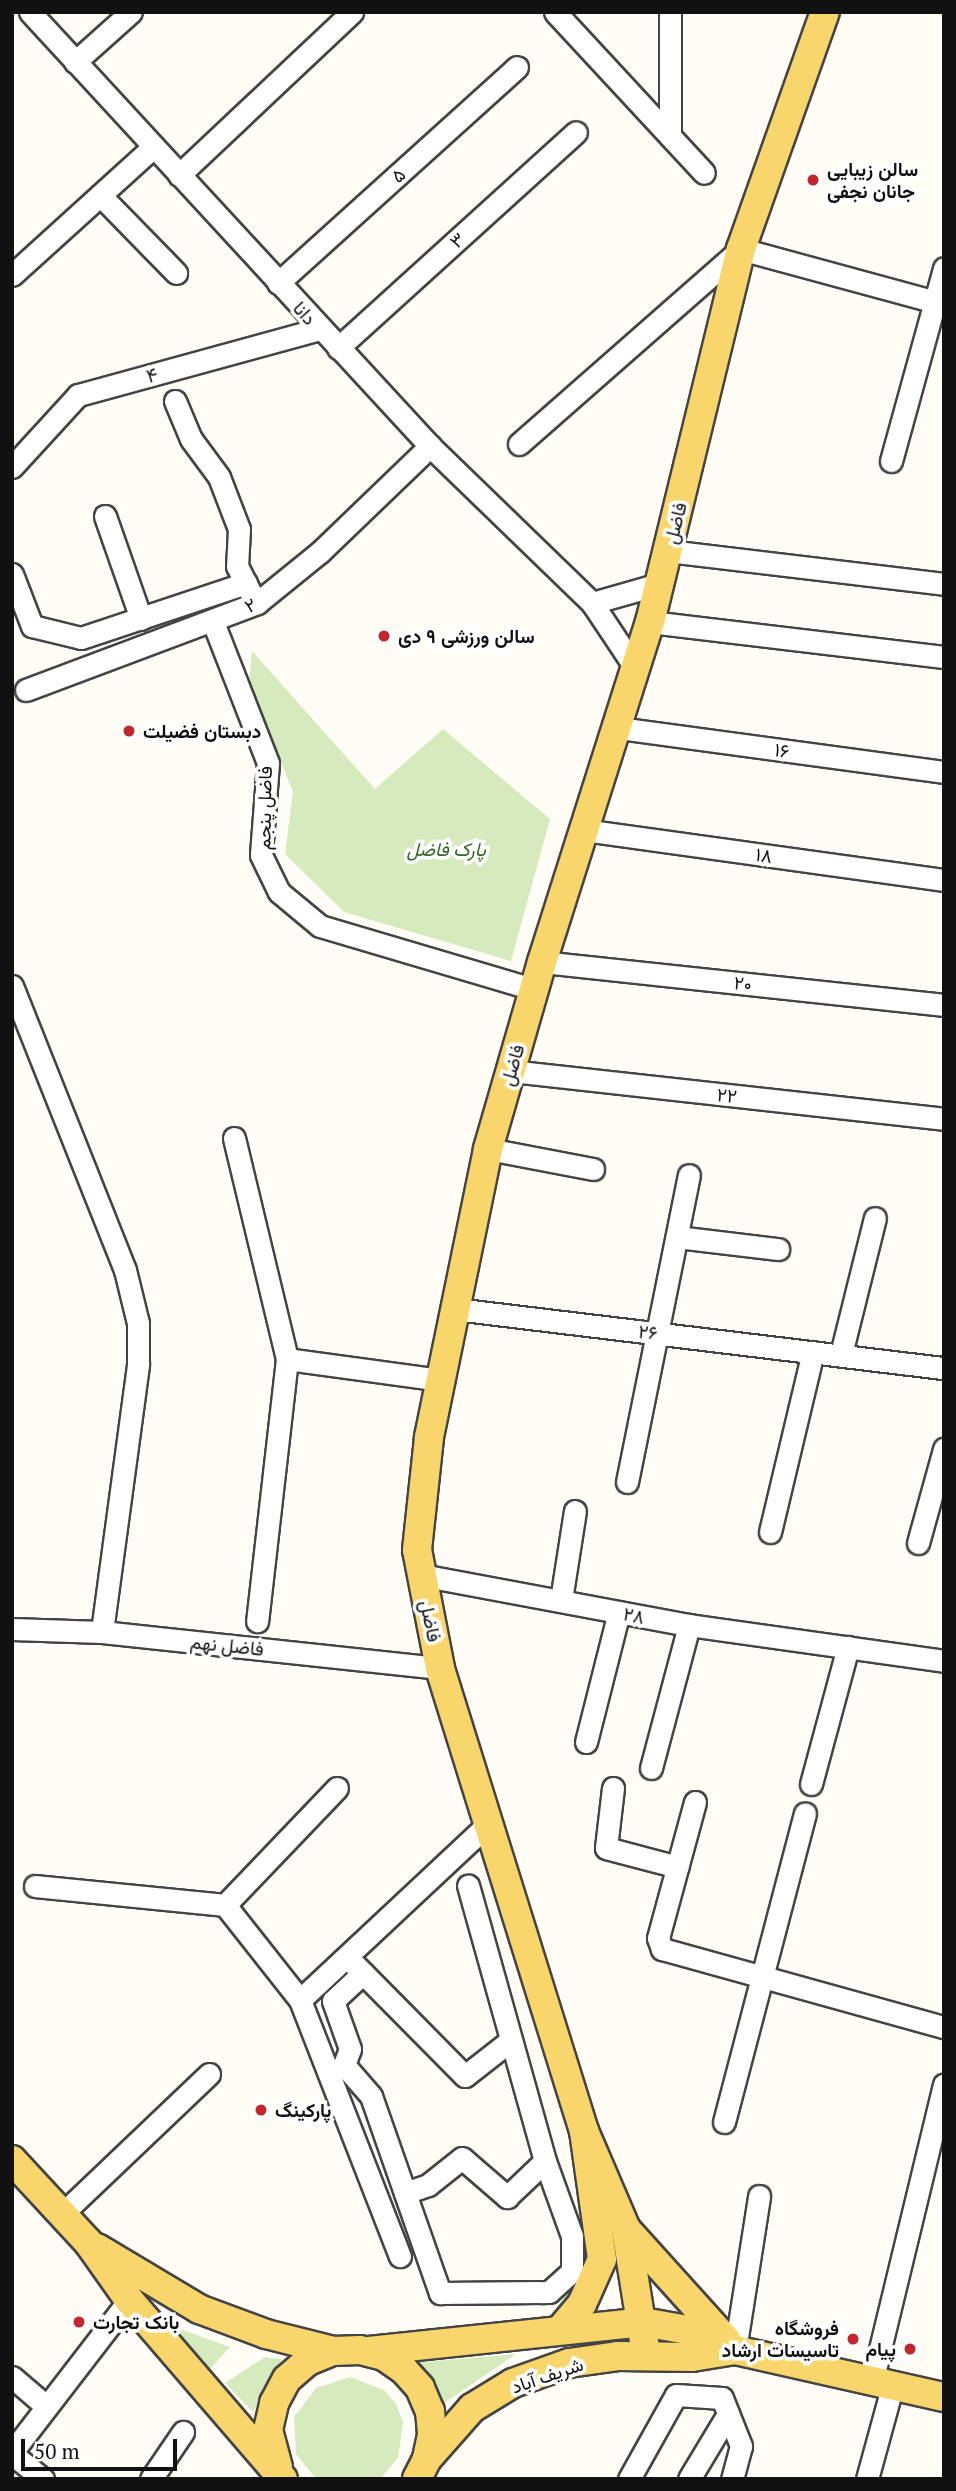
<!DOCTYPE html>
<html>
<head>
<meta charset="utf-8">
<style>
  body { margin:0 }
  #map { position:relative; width:956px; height:2491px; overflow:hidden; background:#fffdf5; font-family:"PT Serif",Vazirmatn,serif }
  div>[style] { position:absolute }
  .green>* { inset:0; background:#d5ebbd }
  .roads { filter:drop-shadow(2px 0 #444) drop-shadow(-2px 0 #444) drop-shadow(0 2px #444) drop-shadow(0 -2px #444) }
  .minor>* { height:21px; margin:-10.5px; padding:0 10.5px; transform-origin:10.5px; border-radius:10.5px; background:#fff }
  .major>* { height:28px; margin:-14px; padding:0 14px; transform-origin:14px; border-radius:14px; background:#f9d66b }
  .dots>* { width:19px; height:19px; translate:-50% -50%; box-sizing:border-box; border:4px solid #fff; border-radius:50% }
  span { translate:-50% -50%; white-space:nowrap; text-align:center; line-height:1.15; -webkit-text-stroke:7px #fff; paint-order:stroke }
  .poi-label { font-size:19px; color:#111; font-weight:700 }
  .left { translate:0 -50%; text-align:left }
  .right { translate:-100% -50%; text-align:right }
  .street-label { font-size:19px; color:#111 }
  .park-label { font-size:19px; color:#2f6b1f; font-style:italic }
  .frame { position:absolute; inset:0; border:14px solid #111; pointer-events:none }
  .scale { position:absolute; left:21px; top:2439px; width:156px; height:32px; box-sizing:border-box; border:4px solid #111; border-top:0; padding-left:9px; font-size:21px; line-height:24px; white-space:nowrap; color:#111; -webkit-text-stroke:5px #fff; paint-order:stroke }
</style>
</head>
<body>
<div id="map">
  <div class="green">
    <i style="clip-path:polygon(252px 651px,375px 789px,443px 729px,550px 819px,511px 961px,344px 912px,285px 854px,293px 792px,249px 683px)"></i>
    <i style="clip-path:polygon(164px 2323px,230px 2347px,209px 2370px)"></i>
    <i style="clip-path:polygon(516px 2354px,440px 2406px,415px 2363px)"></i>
    <i style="clip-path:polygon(265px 2357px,282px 2359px,253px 2412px,225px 2383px)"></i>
    <i style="clip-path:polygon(350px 2377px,384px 2390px,396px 2404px,403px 2422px,398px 2458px,380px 2479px,316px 2479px,296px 2454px,294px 2417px,316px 2388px)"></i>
  </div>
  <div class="roads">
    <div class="minor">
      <i style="left:30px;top:12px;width:590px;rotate:47.33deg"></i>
      <i style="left:430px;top:446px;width:226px;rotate:44.1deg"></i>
      <i style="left:592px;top:603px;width:79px;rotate:56.3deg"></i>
      <i style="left:555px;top:12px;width:219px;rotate:47.2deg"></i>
      <i style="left:75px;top:62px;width:75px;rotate:-41.8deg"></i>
      <i style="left:670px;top:136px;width:124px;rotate:-90deg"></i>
      <i style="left:179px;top:175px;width:238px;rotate:-43.3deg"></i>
      <i style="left:100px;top:195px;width:109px;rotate:45.7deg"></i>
      <i style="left:12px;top:275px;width:190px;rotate:-42.2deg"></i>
      <i style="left:278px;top:283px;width:322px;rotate:-42.1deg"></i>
      <i style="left:338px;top:348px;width:321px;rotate:-42.2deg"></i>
      <i style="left:175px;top:401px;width:41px;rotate:67.2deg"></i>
      <i style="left:191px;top:439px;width:47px;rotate:53.6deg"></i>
      <i style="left:219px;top:477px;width:56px;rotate:69deg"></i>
      <i style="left:239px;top:529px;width:37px;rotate:93deg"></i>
      <i style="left:237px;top:566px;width:33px;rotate:63deg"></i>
      <i style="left:519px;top:444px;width:295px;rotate:-41.3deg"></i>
      <i style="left:741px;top:249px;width:210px;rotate:15.2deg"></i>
      <i style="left:891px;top:461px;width:200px;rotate:-74.6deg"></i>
      <i style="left:12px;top:467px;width:98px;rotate:-47.5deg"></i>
      <i style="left:78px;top:395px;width:251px;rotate:-15.3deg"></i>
      <i style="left:105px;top:516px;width:109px;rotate:70.7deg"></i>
      <i style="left:668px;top:551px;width:278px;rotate:6.8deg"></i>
      <i style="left:12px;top:574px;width:56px;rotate:69deg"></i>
      <i style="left:32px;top:626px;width:50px;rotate:13.8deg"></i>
      <i style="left:81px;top:638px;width:174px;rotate:-18.4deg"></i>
      <i style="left:592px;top:603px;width:70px;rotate:-15.8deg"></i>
      <i style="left:213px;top:622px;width:151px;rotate:68.7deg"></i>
      <i style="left:268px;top:763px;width:92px;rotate:94.4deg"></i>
      <i style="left:261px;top:855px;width:41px;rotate:64.1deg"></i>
      <i style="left:279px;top:892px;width:53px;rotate:39.7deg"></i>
      <i style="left:320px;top:926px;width:222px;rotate:16.5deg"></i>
      <i style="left:650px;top:622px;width:296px;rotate:6.8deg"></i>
      <i style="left:26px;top:690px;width:247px;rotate:-20.6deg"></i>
      <i style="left:257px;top:603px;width:81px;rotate:-39deg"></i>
      <i style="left:320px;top:552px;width:153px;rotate:-43.9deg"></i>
      <i style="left:619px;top:728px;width:328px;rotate:7.7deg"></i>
      <i style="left:584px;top:830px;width:363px;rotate:7.9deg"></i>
      <i style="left:542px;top:962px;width:404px;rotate:6.1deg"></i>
      <i style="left:12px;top:986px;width:306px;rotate:68.3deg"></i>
      <i style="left:125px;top:1270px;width:55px;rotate:76.2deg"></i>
      <i style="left:138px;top:1323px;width:42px;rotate:90deg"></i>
      <i style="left:138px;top:1365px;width:269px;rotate:97.7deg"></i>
      <i style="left:511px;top:1071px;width:436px;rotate:6.3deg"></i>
      <i style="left:234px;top:1138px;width:227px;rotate:76.5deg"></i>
      <i style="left:287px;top:1359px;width:264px;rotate:96.5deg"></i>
      <i style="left:488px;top:1149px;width:107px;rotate:10.8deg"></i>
      <i style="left:677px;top:1237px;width:102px;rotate:6.8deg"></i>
      <i style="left:455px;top:1309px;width:493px;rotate:6.9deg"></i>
      <i style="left:841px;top:1354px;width:140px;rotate:-76deg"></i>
      <i style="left:287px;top:1359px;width:155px;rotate:7.8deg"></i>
      <i style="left:627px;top:1482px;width:313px;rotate:-78.6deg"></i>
      <i style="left:770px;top:1532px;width:185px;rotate:-76.6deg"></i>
      <i style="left:918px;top:1543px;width:98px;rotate:-74.5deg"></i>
      <i style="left:421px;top:1575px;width:273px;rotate:10.6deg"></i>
      <i style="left:689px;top:1625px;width:258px;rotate:8deg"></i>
      <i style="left:561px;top:1600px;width:90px;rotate:-81.1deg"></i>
      <i style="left:12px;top:1629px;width:90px;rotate:1.9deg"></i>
      <i style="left:102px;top:1632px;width:340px;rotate:6.1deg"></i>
      <i style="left:586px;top:1742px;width:134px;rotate:-75.8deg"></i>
      <i style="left:651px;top:1768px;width:148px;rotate:-75.1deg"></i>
      <i style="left:811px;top:1784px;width:142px;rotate:-74.9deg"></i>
      <i style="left:613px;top:1788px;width:60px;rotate:96.7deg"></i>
      <i style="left:606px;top:1848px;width:74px;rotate:14.8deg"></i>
      <i style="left:695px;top:1802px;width:141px;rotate:105.2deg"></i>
      <i style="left:658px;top:1938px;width:12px;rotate:70deg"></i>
      <i style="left:662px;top:1949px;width:293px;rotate:15.5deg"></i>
      <i style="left:35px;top:1886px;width:191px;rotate:5.7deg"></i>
      <i style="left:225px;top:1905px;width:121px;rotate:51.7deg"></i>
      <i style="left:300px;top:2000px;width:275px;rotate:68.7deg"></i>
      <i style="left:225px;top:1905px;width:162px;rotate:-46.3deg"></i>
      <i style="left:353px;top:1963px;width:159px;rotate:45.3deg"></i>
      <i style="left:465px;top:2076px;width:58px;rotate:-38deg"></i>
      <i style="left:363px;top:1973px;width:41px;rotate:137deg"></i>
      <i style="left:333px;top:2001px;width:51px;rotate:70.5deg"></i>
      <i style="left:350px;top:2049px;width:17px;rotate:111deg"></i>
      <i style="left:344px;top:2065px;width:41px;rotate:48.9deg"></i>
      <i style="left:371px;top:2096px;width:209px;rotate:70.7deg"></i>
      <i style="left:440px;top:2293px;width:109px;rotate:-0.5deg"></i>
      <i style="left:549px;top:2292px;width:31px;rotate:-42deg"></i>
      <i style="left:572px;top:2271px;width:35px;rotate:-90deg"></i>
      <i style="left:572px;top:2236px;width:80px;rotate:-109.8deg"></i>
      <i style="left:545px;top:2161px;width:286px;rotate:-105.6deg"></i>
      <i style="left:300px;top:2000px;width:258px;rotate:-43.1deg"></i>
      <i style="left:724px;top:2122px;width:319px;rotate:-75.3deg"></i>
      <i style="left:405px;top:2193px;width:24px;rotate:-19deg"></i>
      <i style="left:428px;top:2185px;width:43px;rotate:-38.5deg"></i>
      <i style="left:462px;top:2158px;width:60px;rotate:40.9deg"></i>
      <i style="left:507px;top:2197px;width:52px;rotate:-43.5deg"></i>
      <i style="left:62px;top:2214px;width:203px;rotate:-43.6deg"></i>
      <i style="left:735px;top:2350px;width:156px;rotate:-81.1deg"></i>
      <i style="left:12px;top:2377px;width:45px;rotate:40.5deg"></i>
      <i style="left:873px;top:2378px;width:302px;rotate:-76.4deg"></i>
      <i style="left:12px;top:2452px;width:192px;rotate:-52.4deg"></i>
      <i style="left:12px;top:2454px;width:40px;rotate:39deg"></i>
      <i style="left:151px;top:2479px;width:57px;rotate:-55.8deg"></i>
      <i style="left:629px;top:2479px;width:96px;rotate:-60.8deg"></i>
      <i style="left:676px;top:2395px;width:46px;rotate:3.7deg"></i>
      <i style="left:722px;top:2398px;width:52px;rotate:68.4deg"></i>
      <i style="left:741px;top:2446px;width:34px;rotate:105deg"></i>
      <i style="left:689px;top:2479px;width:76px;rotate:-59deg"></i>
      <i style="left:867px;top:2479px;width:98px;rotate:-74.7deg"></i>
    </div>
    <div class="major">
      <i style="left:584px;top:2131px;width:485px;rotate:-107.3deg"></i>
      <i style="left:440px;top:1668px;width:120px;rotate:-101deg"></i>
      <i style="left:417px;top:1550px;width:114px;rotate:-83.9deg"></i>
      <i style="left:429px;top:1437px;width:294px;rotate:-78.4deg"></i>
      <i style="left:488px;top:1149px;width:195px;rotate:-73.9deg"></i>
      <i style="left:542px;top:962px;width:357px;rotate:-72.4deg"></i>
      <i style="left:650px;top:622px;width:384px;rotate:-76.3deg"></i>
      <i style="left:741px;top:249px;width:251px;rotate:-70.5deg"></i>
      <i style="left:12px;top:2160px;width:112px;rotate:47.2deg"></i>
      <i style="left:88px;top:2242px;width:71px;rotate:54.7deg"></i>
      <i style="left:129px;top:2300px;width:236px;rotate:49.3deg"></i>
      <i style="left:627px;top:2230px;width:148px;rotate:48deg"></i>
      <i style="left:97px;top:2248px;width:119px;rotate:30.9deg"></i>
      <i style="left:199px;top:2309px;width:72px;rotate:20.5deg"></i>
      <i style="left:266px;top:2334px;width:69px;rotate:14.2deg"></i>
      <i style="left:560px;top:2330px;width:34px;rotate:-50deg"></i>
      <i style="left:582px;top:2304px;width:49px;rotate:-66deg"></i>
      <i style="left:602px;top:2259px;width:129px;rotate:-98deg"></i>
      <i style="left:584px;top:2131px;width:107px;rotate:66.8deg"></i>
      <i style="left:626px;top:2229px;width:127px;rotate:80.9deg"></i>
      <i style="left:369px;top:2351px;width:276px;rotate:-6deg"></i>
      <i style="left:643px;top:2322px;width:51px;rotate:10.2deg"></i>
      <i style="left:693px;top:2331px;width:46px;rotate:24.3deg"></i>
      <i style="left:735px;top:2350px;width:214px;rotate:12.7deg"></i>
      <i style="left:427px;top:2459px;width:68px;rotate:-48.6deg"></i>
      <i style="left:472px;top:2408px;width:48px;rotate:-31.4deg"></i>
      <i style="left:513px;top:2383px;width:59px;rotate:-19.7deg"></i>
      <i style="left:569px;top:2363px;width:49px;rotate:-8.1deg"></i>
      <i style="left:618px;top:2356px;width:74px;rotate:0.8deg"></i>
      <i style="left:692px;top:2357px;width:44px;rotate:-9.2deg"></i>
      <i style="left:278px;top:2467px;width:38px;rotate:-105deg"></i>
      <i style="left:268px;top:2430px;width:28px;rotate:-77deg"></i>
      <i style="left:274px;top:2403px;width:27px;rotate:-62deg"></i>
      <i style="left:287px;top:2379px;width:28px;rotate:-41deg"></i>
      <i style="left:308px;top:2361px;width:27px;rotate:-22deg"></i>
      <i style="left:333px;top:2351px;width:27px;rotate:-2deg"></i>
      <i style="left:360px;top:2350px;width:25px;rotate:14deg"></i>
      <i style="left:384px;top:2356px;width:24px;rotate:35deg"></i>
      <i style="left:404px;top:2370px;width:24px;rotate:48deg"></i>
      <i style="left:420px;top:2388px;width:25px;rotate:67deg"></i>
      <i style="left:430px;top:2411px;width:24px;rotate:85deg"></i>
      <i style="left:432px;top:2435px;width:25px;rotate:102deg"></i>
      <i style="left:427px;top:2459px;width:22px;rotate:117deg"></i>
    </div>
  </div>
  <div class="dots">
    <i style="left:813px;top:180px;background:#c4262e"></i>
    <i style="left:384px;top:636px;background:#c4262e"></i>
    <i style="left:129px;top:731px;background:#c4262e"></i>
    <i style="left:261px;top:2110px;background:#c4262e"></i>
    <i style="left:79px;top:2322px;background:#c4262e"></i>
    <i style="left:853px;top:2339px;background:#c4262e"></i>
    <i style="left:910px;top:2349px;background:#c4262e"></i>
  </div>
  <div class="poi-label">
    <span class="left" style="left:827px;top:180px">سالن زیبایی<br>جانان نجفی</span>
    <span class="left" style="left:398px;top:636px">سالن ورزشی ۹ دی</span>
    <span class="left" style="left:143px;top:731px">دبستان فضیلت</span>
    <span class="left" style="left:275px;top:2110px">پارکینگ</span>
    <span class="left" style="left:93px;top:2322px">بانک تجارت</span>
    <span class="right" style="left:839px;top:2339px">فروشگاه<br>تاسیسات ارشاد</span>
    <span class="right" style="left:896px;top:2349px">پیام</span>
  </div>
  <div class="street-label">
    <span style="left:398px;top:175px;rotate:-42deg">۵</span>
    <span style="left:457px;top:240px;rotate:-42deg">۳</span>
    <span style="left:305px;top:313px;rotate:48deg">دانا</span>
    <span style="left:152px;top:375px;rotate:-15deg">۴</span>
    <span style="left:675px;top:523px;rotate:-76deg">فاضل</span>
    <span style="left:250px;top:605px;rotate:-28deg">۲</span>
    <span style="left:782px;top:750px;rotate:8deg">۱۶</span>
    <span style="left:264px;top:808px;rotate:-89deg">فاضل پنجم</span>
    <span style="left:764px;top:855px;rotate:8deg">۱۸</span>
    <span style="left:743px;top:983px;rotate:6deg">۲۰</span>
    <span style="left:512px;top:1065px;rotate:-74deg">فاضل</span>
    <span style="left:727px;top:1095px;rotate:6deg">۲۲</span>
    <span style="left:648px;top:1332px;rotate:7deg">۲۶</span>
    <span style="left:634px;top:1615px;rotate:11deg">۲۸</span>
    <span style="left:431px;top:1621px;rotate:78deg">فاضل</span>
    <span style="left:227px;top:1645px;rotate:6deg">فاضل نهم</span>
    <span style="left:547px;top:2375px;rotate:-19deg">شریف آباد</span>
  </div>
  <div class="park-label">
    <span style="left:446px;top:849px">پارک فاضل</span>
  </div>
  <div class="frame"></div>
  <div class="scale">50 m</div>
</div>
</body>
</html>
